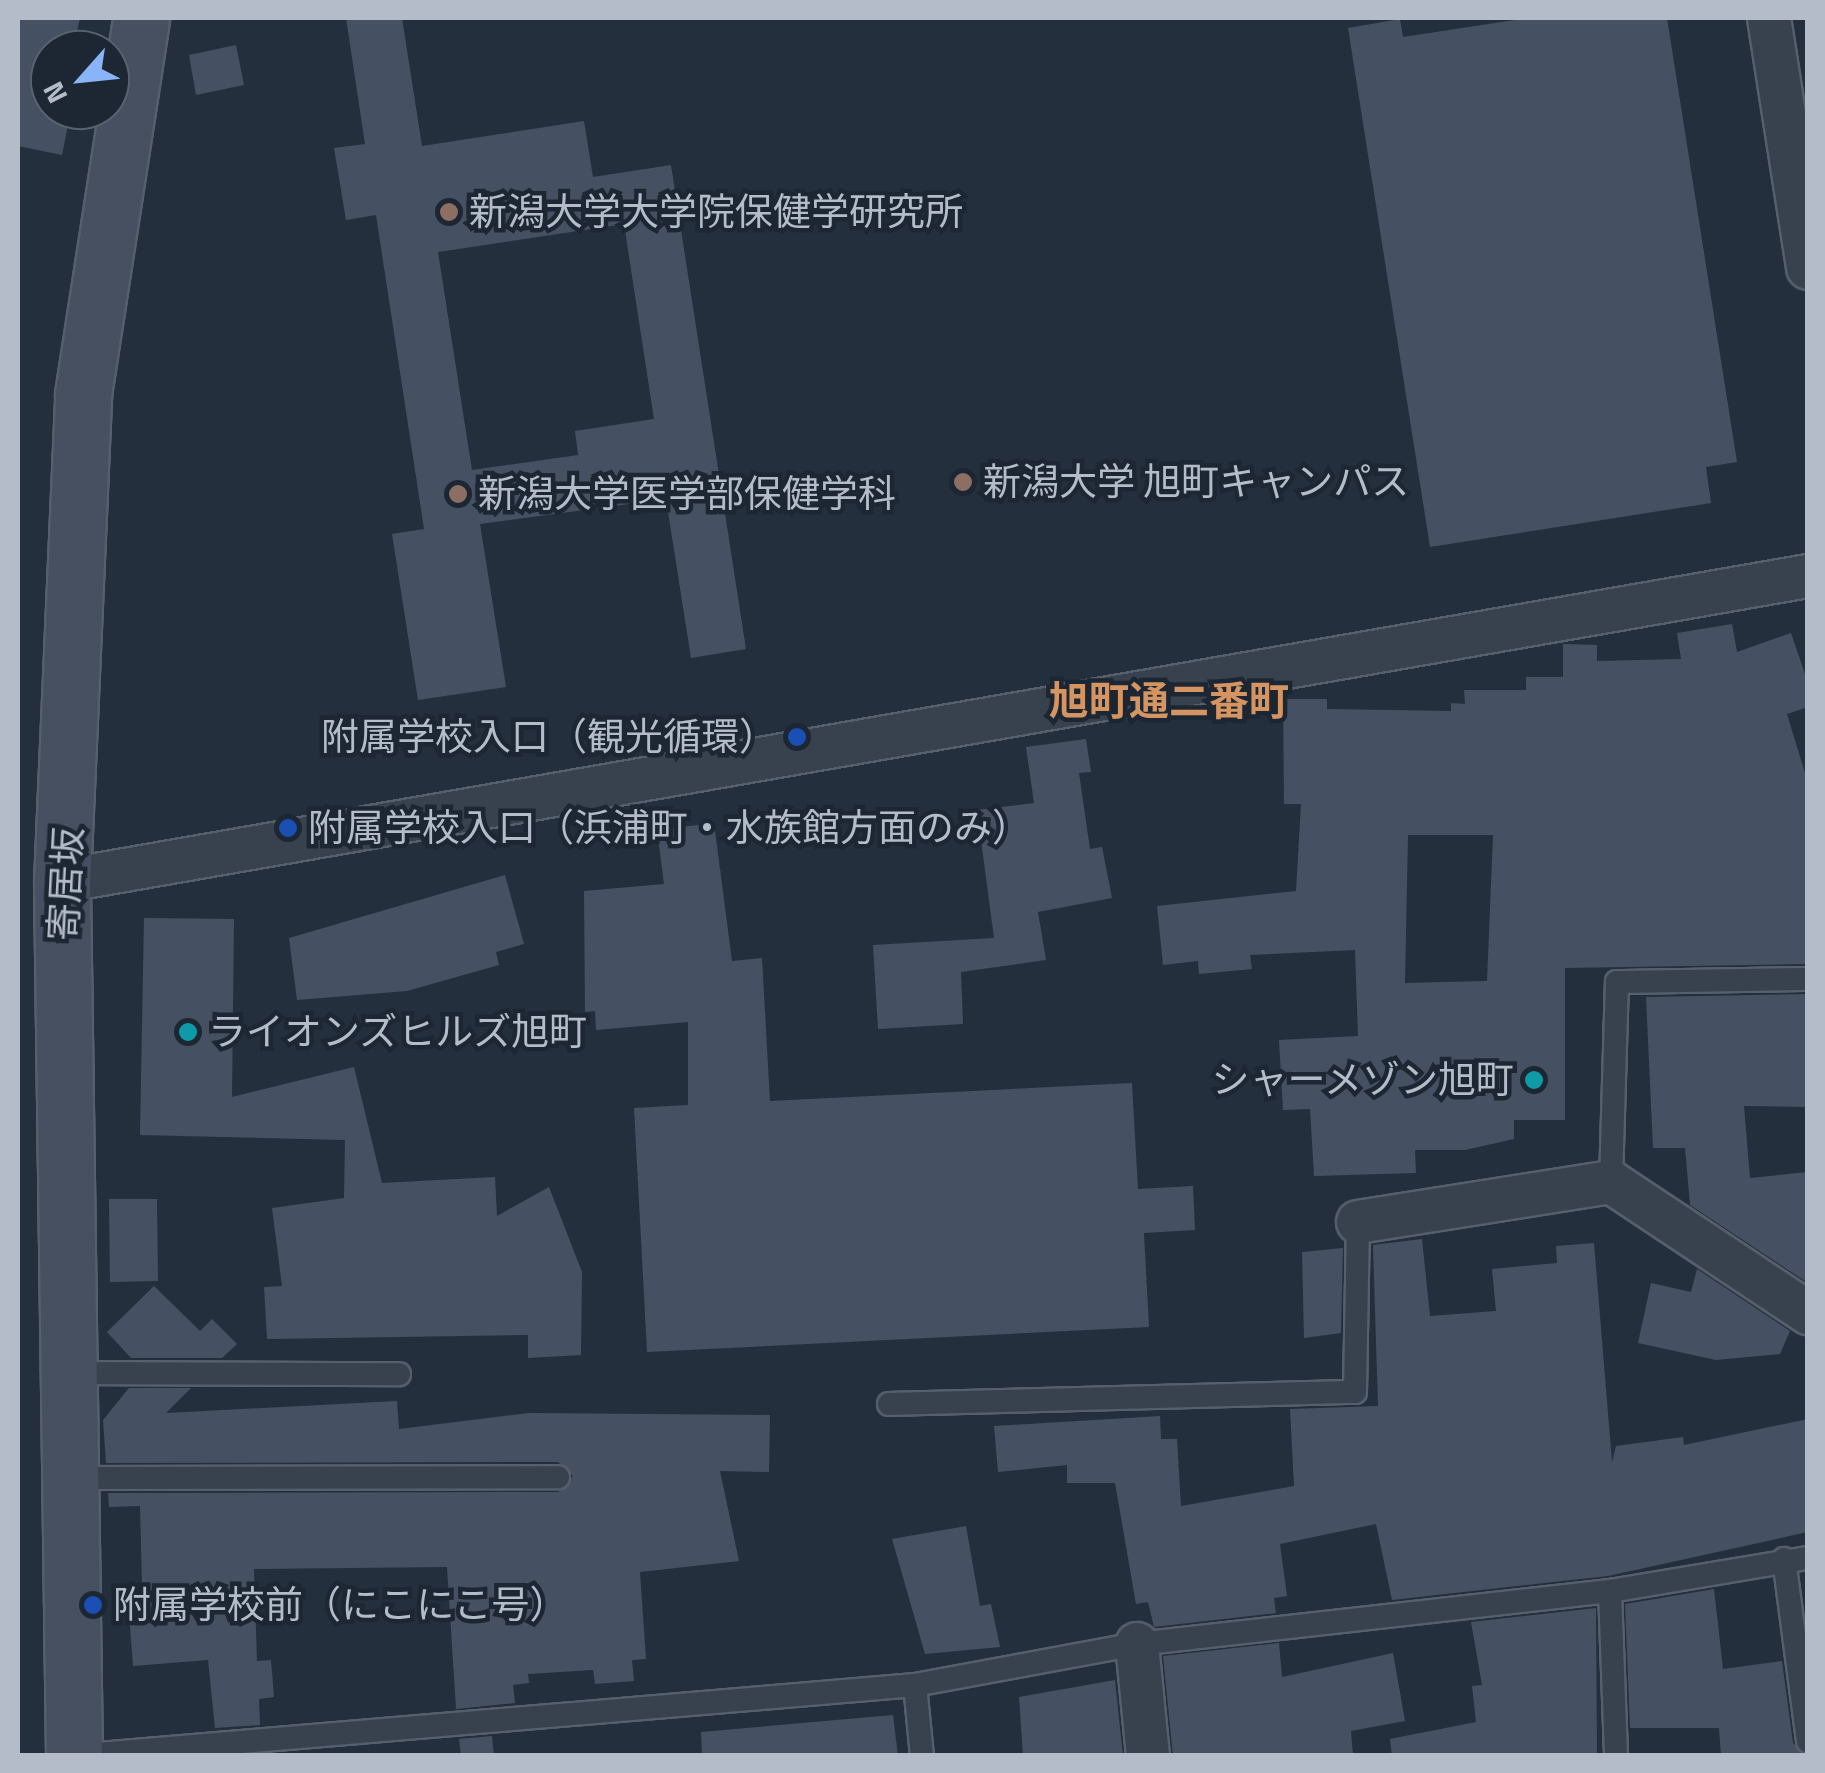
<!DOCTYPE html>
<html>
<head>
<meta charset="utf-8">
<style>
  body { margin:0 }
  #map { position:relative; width:1825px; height:1773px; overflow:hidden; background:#242f3e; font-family:"Titillium Web","Noto Sans JP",sans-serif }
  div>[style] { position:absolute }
  .building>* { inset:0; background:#455162 }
  .roads { filter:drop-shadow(2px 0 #565f6c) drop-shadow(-2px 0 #565f6c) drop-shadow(0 2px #565f6c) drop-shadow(0 -2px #565f6c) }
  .lane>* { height:22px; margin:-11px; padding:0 11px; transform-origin:11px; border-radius:11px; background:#38414e }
  .street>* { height:42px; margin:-21px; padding:0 21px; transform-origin:21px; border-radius:21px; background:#38414e }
  .secondary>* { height:55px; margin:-27.5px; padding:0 27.5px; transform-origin:27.5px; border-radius:27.5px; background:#465061 }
  .dots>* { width:28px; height:28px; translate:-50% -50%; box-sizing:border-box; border:5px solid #1d2633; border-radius:50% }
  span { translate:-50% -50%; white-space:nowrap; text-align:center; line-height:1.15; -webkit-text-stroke:9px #1d2633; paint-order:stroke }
  .poi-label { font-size:38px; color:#b4bcc9 }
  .left { translate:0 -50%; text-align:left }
  .right { translate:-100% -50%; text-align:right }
  .street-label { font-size:38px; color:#b4bcc9 }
  .neighbourhood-label { font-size:40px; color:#d59563; font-weight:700 }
  .frame { position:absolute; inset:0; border:20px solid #b4bcc9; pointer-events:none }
  .north { position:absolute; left:30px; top:30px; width:100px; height:100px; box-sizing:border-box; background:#1d2633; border:2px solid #59626f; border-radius:50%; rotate:243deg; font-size:28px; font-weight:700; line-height:40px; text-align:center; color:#b4bcc9 }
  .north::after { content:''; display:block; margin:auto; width:35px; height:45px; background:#8ab4f8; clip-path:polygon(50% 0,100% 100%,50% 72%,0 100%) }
</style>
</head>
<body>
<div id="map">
  <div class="building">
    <i style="clip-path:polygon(18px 18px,80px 18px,73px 50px,50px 50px,50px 110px,69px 120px,62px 155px,18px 146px)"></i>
    <i style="clip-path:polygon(evenodd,346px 18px,402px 18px,422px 146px,584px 121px,593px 177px,671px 165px,746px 649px,691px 658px,666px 499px,480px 524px,506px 687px,418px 700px,392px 534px,424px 529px,376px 215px,346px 220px,334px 148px,365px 144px,346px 18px,624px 224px,654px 419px,575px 431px,578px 455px,472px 470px,438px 252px,624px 224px)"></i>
    <i style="clip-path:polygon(1527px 18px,1667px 18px,1737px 462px,1706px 467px,1711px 503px,1430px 547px,1348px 28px,1400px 19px,1403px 37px)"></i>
    <i style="clip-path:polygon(236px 45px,244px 85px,196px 95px,189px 55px)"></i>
    <i style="clip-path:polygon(evenodd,1732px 624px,1737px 652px,1791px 633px,1808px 683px,1808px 707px,1787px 714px,1808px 783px,1808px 964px,1565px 968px,1565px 1120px,1514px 1120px,1514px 1139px,1465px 1150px,1415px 1150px,1416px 1173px,1314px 1176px,1310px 1109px,1283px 1110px,1279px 1040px,1358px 1036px,1355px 950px,1250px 955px,1252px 969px,1199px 974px,1198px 961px,1163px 965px,1157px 906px,1296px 891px,1301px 804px,1284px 804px,1283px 699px,1327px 699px,1327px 709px,1451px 711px,1451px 703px,1465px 704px,1464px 690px,1526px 690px,1526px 677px,1563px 677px,1563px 644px,1597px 645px,1597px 661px,1681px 659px,1677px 633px,1732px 624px,1408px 835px,1493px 835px,1487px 981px,1405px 983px,1408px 835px)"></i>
    <i style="clip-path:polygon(1086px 739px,1091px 772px,1079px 773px,1090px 849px,1102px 847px,1112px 898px,1038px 912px,1046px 960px,961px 972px,963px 1024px,878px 1029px,873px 945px,994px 938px,977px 810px,1034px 803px,1026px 747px)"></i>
    <i style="clip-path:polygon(714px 823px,732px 961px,762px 958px,770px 1101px,1132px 1083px,1138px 1189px,1193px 1186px,1195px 1230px,1144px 1233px,1149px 1327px,647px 1352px,634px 1108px,688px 1105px,688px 1022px,596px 1030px,595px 1011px,585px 1012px,584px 891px,664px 884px,657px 830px)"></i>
    <i style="clip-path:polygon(505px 875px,524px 944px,496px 952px,499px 965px,407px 991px,297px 1000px,289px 938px)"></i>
    <i style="clip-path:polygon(144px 918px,234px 919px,232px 1097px,354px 1067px,382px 1183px,495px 1177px,497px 1216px,549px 1187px,582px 1272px,581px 1355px,528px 1358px,528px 1335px,267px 1339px,264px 1287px,282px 1286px,272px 1208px,344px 1198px,345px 1140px,140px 1135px)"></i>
    <i style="clip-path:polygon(1808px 994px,1808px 1107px,1744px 1106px,1750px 1178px,1808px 1172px,1808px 1283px,1690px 1205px,1685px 1148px,1653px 1148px,1646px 997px)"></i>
    <i style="clip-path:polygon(109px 1199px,157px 1199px,158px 1281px,110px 1282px)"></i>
    <i style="clip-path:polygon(1422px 1239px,1430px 1316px,1496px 1311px,1492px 1269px,1557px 1263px,1556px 1246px,1594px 1243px,1612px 1462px,1616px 1446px,1683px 1437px,1684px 1445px,1808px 1419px,1808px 1532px,1608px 1576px,1392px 1600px,1376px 1524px,1280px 1544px,1287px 1596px,1274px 1598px,1276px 1613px,1154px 1627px,1148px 1602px,1136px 1604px,1115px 1483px,1067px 1483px,1067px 1465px,998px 1472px,994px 1426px,1160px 1416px,1161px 1439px,1177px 1439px,1181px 1506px,1294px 1486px,1290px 1409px,1378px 1406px,1373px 1245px)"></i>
    <i style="clip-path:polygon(1343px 1248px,1341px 1333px,1304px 1338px,1302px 1252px)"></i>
    <i style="clip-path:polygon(1697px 1269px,1790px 1331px,1780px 1354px,1716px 1360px,1638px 1343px,1651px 1283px,1691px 1292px)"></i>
    <i style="clip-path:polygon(154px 1286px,200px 1331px,212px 1319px,237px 1344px,222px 1358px,131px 1358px,107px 1332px)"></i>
    <i style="clip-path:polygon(129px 1388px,191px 1388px,166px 1413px,397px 1401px,399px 1429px,529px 1413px,770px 1415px,769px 1472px,720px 1471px,739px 1561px,640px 1572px,646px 1659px,632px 1660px,634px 1681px,595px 1684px,593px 1670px,528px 1674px,529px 1683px,513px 1685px,515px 1703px,456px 1709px,447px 1567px,254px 1569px,257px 1661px,271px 1660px,274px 1697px,259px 1699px,260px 1725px,215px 1728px,208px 1660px,133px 1666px,127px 1587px,142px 1586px,140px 1506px,109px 1507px,108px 1493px,558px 1492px,573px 1476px,558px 1462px,106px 1463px,103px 1420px)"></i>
    <i style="clip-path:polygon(966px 1526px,980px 1606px,991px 1604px,1000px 1647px,925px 1654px,892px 1539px)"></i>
    <i style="clip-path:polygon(1714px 1589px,1723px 1669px,1782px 1661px,1793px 1743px,1806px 1756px,1721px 1756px,1719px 1728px,1630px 1728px,1625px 1604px)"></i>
    <i style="clip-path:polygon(1596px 1608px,1597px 1756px,1392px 1756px,1390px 1739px,1476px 1722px,1472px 1686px,1482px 1685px,1471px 1622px)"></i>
    <i style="clip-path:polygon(1279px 1643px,1282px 1677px,1393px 1653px,1405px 1721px,1351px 1731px,1353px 1756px,1173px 1756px,1163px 1656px)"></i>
    <i style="clip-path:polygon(1115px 1680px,1123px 1756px,1023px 1756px,1019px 1697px)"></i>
    <i style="clip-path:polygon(893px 1715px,898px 1756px,702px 1756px,701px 1732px)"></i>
    <i style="clip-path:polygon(492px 1736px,494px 1756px,461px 1756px,459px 1739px)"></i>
  </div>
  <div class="roads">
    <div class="lane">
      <i style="left:1611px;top:1182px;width:200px;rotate:-88.3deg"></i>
      <i style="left:1617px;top:982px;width:191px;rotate:-0.9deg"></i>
      <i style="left:68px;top:1373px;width:331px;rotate:0.2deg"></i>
      <i style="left:889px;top:1404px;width:466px;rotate:-1.5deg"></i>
      <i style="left:1355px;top:1392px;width:170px;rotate:-89deg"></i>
      <i style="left:68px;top:1478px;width:490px;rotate:-0.1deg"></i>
      <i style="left:1784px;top:1559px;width:184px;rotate:82.5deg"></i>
      <i style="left:1610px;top:1591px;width:165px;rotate:87.9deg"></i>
      <i style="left:915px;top:1685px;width:71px;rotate:84.4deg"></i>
      <i style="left:75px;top:1756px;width:843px;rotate:-4.83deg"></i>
      <i style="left:915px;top:1685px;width:226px;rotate:-10.5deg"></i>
      <i style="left:1137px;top:1644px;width:476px;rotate:-6.4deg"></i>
      <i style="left:1610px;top:1591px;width:201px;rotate:-9.5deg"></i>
    </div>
    <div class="street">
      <i style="left:1769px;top:18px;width:253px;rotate:81.1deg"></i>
      <i style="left:62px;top:881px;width:1772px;rotate:-9.91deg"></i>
      <i style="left:1358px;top:1222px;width:256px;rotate:-9deg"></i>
      <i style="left:1611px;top:1182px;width:237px;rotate:33.6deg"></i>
      <i style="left:1137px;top:1644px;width:113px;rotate:84.4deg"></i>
    </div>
    <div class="secondary">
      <i style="left:74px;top:1756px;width:875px;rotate:-90.79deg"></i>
      <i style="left:62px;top:881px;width:487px;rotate:-87.5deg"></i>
      <i style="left:83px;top:394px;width:380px;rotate:-81.2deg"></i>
    </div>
  </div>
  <div class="dots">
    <i style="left:449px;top:212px;background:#8d6e63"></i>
    <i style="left:963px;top:482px;background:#8d6e63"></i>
    <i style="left:458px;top:494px;background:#8d6e63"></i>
    <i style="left:797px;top:737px;background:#1a4fb4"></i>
    <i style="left:288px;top:828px;background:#1a4fb4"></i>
    <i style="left:188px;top:1032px;background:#0f9aa8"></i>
    <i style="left:1534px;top:1080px;background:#0f9aa8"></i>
    <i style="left:93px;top:1605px;background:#1a4fb4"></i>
  </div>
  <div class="poi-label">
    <span class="left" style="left:469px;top:212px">新潟大学大学院保健学研究所</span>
    <span class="left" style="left:983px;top:482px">新潟大学 旭町キャンパス</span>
    <span class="left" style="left:478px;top:494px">新潟大学医学部保健学科</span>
    <span class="right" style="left:777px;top:737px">附属学校入口（観光循環）</span>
    <span class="left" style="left:308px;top:828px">附属学校入口（浜浦町・水族館方面のみ）</span>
    <span class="left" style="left:208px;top:1032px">ライオンズヒルズ旭町</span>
    <span class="right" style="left:1514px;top:1080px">シャーメゾン旭町</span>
    <span class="left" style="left:113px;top:1605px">附属学校前（にこにこ号）</span>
  </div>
  <div class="street-label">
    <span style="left:66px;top:884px;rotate:-87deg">寄居坂</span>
  </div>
  <div class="neighbourhood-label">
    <span style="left:1169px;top:701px">旭町通二番町</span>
  </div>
  <div class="frame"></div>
  <div class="north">N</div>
</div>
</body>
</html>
